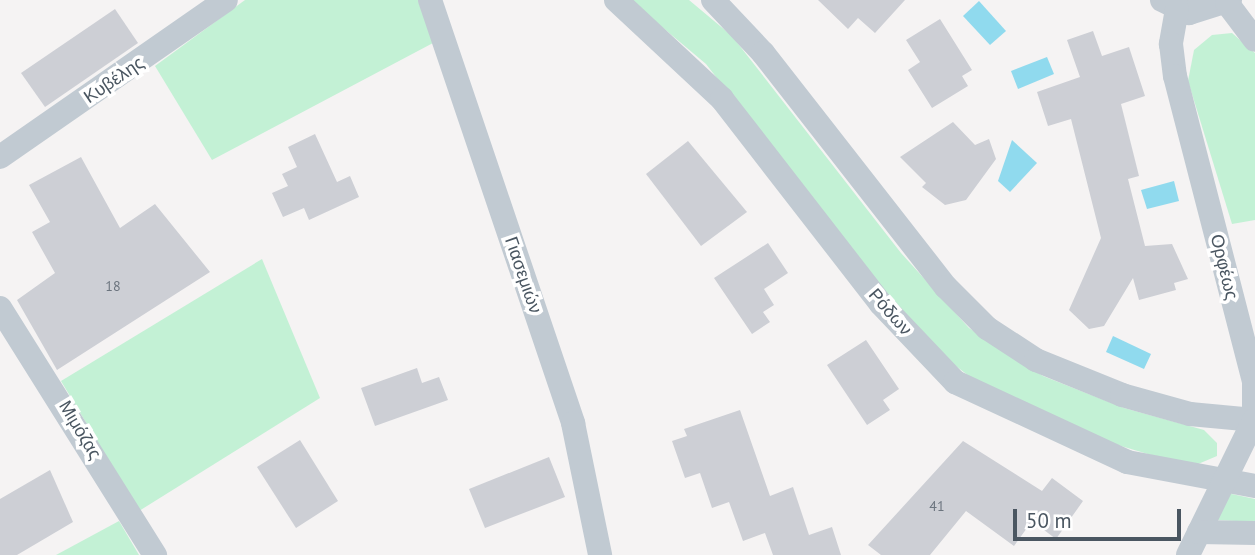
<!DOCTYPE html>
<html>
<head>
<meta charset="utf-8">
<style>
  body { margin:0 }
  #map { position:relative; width:1255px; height:555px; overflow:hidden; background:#f5f3f3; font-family:"PT Sans",sans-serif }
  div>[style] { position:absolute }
  .green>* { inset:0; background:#c3f1d5 }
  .water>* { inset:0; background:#90daee }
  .building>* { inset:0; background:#cdcfd5 }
  .minor>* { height:24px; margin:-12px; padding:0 12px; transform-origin:12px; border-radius:12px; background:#c1cad2 }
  span { translate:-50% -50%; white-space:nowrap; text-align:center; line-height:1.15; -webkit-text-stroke:7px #fff; paint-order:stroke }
  .number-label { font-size:14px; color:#6b747e }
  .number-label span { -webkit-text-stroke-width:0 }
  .street-label { font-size:18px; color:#4a5661 }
  .scale { position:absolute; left:1013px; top:509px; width:168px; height:32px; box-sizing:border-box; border:4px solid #4a5661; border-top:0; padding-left:9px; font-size:21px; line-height:24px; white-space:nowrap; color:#4a5661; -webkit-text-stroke:5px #fff; paint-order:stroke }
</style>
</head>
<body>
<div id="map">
  <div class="green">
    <i style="clip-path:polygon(245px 0,418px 0,433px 43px,212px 160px,155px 66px)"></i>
    <i style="clip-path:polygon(630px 0,689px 0,732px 36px,901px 253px,969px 328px,1043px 376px,1124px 408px,1204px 430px,1217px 443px,1217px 456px,1191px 467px,1081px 434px,990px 392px,944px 357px,878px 284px,706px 64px)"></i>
    <i style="clip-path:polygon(1232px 33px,1255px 53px,1255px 220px,1232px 224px,1188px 81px,1194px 50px,1212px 35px)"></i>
    <i style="clip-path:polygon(262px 259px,320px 398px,139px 511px,61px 381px)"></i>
    <i style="clip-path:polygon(1227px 493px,1255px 499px,1255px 522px,1216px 520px)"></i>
    <i style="clip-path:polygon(119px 521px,139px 555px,56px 555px)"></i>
  </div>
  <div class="water">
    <i style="clip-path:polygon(979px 1px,1006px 31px,990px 45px,963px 16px)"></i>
    <i style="clip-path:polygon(1047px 57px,1054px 74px,1018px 89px,1011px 71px)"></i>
    <i style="clip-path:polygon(1012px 140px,1037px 163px,1010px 192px,998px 181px)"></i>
    <i style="clip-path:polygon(1174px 181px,1179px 201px,1147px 209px,1141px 190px)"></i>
    <i style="clip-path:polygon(1113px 336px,1151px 354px,1144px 369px,1106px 352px)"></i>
  </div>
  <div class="building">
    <i style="clip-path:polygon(818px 0,905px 0,875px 33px,858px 18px,848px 29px)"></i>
    <i style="clip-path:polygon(115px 9px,138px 43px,45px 107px,21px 73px)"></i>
    <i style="clip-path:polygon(940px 19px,972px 70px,962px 76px,968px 86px,932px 108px,908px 70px,920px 62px,906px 40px)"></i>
    <i style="clip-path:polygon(1093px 31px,1102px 56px,1129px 47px,1145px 96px,1121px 104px,1139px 176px,1128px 179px,1145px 246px,1172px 244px,1188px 279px,1174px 283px,1176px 290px,1139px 300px,1133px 278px,1104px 326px,1089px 329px,1069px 310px,1101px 238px,1071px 119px,1048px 126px,1037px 92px,1080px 77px,1067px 40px)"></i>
    <i style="clip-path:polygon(953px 122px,975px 145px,989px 139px,996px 159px,966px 200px,945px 205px,922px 187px,926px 183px,900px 157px)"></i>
    <i style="clip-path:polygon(315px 134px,337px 182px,350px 176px,359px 197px,309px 220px,304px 208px,283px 217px,272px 193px,288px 186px,282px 174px,297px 167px,288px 147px)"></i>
    <i style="clip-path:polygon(688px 141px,747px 212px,701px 246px,646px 174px)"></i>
    <i style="clip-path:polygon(81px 157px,120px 228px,155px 204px,210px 272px,57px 370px,17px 300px,55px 273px,32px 232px,50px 222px,29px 185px)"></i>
    <i style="clip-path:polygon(768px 243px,788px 273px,764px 289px,774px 305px,763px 312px,770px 322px,752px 334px,714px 278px)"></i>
    <i style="clip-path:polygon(866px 340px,899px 389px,883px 400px,890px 410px,867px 425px,827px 365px)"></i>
    <i style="clip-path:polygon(417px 368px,422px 383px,439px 377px,448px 400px,375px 426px,361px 388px)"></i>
    <i style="clip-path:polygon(740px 410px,770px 496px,793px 487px,809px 535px,832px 527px,841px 555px,773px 555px,765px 533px,743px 541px,729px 502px,712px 508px,700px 473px,685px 478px,672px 441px,687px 436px,684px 429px)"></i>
    <i style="clip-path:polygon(300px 440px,338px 501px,296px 528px,257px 467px)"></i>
    <i style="clip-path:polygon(963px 441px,1042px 491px,1052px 478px,1083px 501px,1056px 539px,1032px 521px,1014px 546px,966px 511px,930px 555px,881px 555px,868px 545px)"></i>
    <i style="clip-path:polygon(549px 457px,565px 497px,485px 528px,469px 489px)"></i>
    <i style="clip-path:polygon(50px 470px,73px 522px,17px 555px,0 555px,0 499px)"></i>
  </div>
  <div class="minor">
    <i style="left:430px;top:0;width:447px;rotate:71.3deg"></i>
    <i style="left:573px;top:423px;width:135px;rotate:78.4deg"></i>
    <i style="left:616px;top:0;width:145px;rotate:43deg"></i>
    <i style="left:722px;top:99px;width:259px;rotate:52.2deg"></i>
    <i style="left:881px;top:304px;width:108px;rotate:46.5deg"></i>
    <i style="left:955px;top:382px;width:190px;rotate:24.9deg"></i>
    <i style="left:1127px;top:462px;width:130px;rotate:10.6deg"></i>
    <i style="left:713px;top:0;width:73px;rotate:46.7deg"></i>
    <i style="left:763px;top:53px;width:297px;rotate:52deg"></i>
    <i style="left:946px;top:287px;width:58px;rotate:45deg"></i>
    <i style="left:987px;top:328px;width:59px;rotate:33.1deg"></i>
    <i style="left:1036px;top:360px;width:93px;rotate:22.1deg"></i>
    <i style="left:1122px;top:395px;width:71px;rotate:15.6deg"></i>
    <i style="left:1190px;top:414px;width:65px;rotate:5.3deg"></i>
    <i style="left:1162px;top:0;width:30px;rotate:26deg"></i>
    <i style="left:1189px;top:13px;width:43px;rotate:-17.6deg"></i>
    <i style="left:1227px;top:3px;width:46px;rotate:52.9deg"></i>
    <i style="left:1177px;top:9px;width:36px;rotate:100deg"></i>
    <i style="left:1171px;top:44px;width:32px;rotate:83deg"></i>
    <i style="left:1175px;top:76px;width:316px;rotate:75.5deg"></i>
    <i style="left:1254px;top:382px;width:38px;rotate:90deg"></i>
    <i style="left:1254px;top:420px;width:150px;rotate:116.1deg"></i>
    <i style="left:0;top:157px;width:275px;rotate:-34.8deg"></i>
    <i style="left:0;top:308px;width:292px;rotate:57.9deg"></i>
    <i style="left:1199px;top:532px;width:56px;rotate:1deg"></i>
  </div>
  <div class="number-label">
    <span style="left:113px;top:286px">18</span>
    <span style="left:937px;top:506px">41</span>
  </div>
  <div class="street-label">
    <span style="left:114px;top:80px;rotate:-34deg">Κυβέλης</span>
    <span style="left:1224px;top:267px;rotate:76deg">Ορφέως</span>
    <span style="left:523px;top:275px;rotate:71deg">Γιασεμιών</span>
    <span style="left:890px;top:312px;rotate:49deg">Ρόδων</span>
    <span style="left:80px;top:430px;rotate:59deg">Μιμόζας</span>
  </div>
  <div class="scale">50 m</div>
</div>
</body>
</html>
